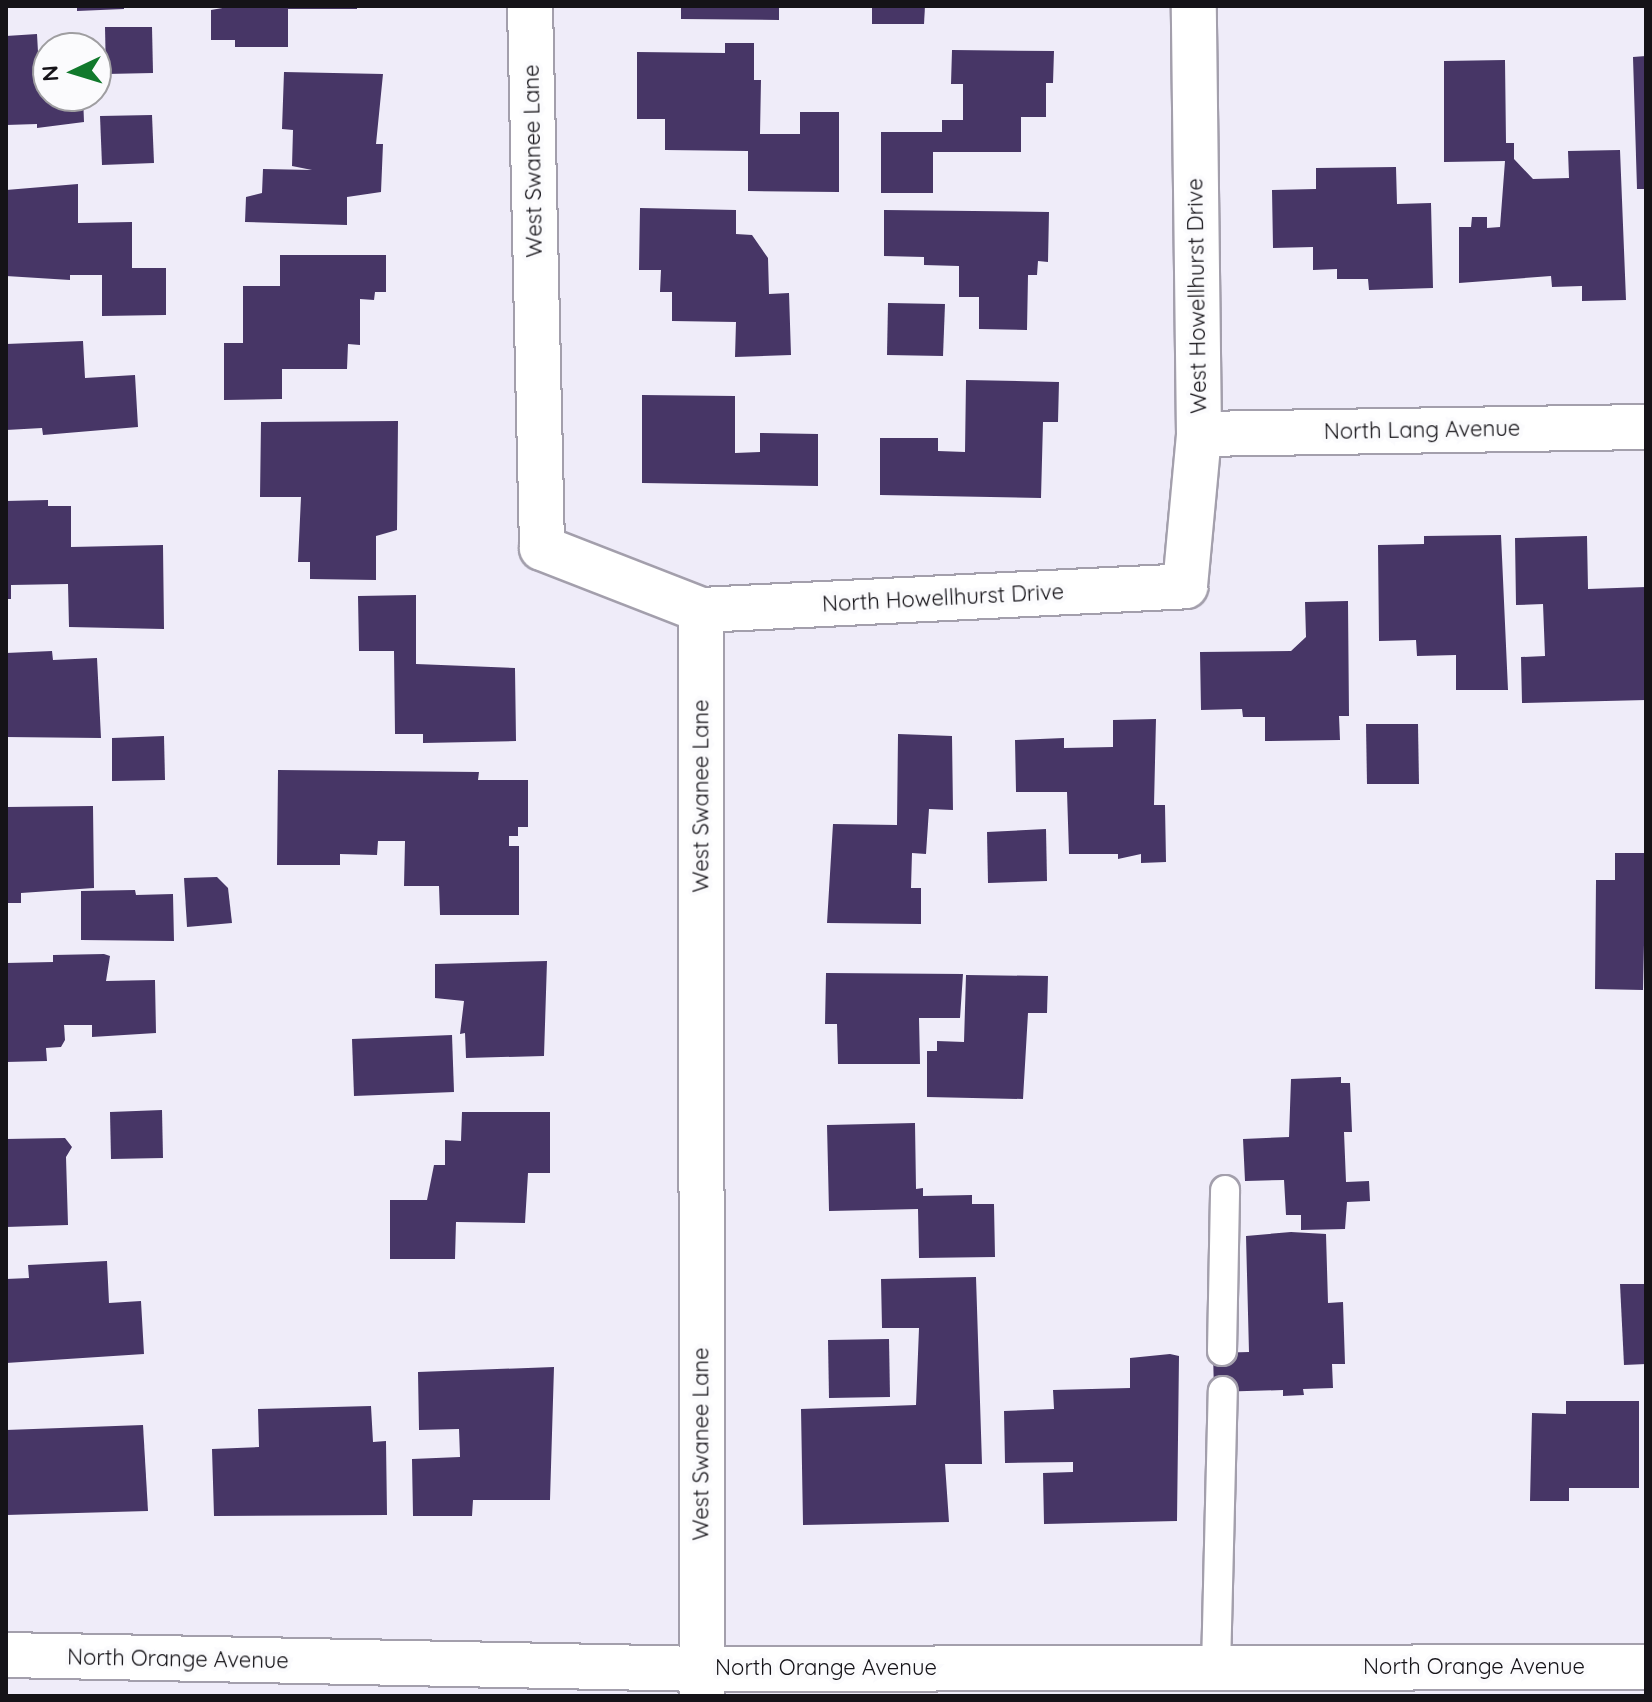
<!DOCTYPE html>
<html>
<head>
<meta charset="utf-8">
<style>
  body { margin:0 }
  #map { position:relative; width:1652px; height:1702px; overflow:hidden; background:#efecf9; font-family:Quicksand,sans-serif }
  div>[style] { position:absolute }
  .building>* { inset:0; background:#473666 }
  .roads { filter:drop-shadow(2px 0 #a39fac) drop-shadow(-2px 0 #a39fac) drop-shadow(0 2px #a39fac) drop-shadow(0 -2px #a39fac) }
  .service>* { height:28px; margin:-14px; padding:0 14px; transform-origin:14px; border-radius:14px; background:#fff }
  .minor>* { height:44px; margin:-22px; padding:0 22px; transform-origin:22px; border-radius:22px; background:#fff }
  .tertiary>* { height:44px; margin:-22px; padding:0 22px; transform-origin:22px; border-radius:22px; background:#fff }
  span { translate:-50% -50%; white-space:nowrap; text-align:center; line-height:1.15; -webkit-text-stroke:8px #fbfbfd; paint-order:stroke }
  .street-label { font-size:22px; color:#151318 }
  .frame { position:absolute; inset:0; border:8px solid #151318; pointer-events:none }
  .north { position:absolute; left:32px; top:32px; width:80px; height:80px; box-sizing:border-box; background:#fbfbfd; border:2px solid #9f9ea1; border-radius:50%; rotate:266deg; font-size:22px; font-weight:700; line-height:32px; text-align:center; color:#151318 }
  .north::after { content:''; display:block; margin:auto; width:28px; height:36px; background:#11792c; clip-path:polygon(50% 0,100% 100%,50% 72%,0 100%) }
</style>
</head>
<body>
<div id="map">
  <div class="building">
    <i style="clip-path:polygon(77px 6px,124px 6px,124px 9px,77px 11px)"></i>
    <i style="clip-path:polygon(234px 6px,357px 6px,357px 9px,288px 9px,288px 47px,235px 47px,235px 40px,211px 40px,211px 10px)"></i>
    <i style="clip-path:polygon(681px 6px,779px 6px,779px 20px,681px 19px)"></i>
    <i style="clip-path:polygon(872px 6px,925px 6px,924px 24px,872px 24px)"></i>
    <i style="clip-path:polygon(105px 27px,152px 27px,153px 73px,106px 74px)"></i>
    <i style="clip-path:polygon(37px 34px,39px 70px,48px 70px,48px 96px,83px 96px,84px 122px,37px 128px,37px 124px,6px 125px,6px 36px)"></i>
    <i style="clip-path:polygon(725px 43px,754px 43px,754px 80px,761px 80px,760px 134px,800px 134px,800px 112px,839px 112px,839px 192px,748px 191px,748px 151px,665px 150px,665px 119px,637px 119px,637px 52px,725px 53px)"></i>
    <i style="clip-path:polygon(952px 50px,1054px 51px,1053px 83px,1046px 83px,1046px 117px,1021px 117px,1021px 152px,933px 152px,933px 193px,881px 193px,881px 132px,942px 132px,942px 120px,963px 120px,963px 84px,951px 84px)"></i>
    <i style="clip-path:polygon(1646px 56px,1646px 189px,1637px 189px,1633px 57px)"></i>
    <i style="clip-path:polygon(1505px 60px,1506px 143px,1514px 143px,1514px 159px,1533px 179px,1569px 178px,1568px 151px,1620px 150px,1626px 300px,1582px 301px,1582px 286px,1552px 287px,1551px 276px,1459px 283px,1459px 227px,1471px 227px,1472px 217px,1487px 217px,1487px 228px,1500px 227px,1505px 161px,1444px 162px,1444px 61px)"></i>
    <i style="clip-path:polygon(284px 72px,383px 74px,376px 144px,383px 144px,381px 192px,347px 197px,347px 225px,245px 222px,246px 197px,262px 193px,263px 169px,312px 170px,292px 166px,293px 130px,282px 129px)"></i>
    <i style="clip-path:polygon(152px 115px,154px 163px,102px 165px,100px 116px)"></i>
    <i style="clip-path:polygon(1396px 167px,1397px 204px,1431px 203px,1433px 288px,1369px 290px,1368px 279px,1337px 279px,1337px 269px,1313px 270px,1313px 247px,1273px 248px,1272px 190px,1316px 189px,1316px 168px)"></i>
    <i style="clip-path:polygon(78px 184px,78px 223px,132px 222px,132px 268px,166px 268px,166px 315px,102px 316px,102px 275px,70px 275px,70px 280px,6px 276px,6px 190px)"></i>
    <i style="clip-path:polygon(640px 208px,736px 210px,736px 234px,752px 235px,768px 258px,769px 294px,789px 293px,791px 355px,735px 357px,736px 322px,672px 321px,672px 292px,660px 292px,661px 270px,639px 270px)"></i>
    <i style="clip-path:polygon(884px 210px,1049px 212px,1048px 262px,1038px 261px,1037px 275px,1028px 275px,1027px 330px,979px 329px,979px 297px,959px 297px,959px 266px,924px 265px,924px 257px,884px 256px)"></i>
    <i style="clip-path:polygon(280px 255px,386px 255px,386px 292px,375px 292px,374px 300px,360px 299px,360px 345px,348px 344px,347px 369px,282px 369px,282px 399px,224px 400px,224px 343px,243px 343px,243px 286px,280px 286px)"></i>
    <i style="clip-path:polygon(888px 303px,945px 304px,943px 356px,887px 355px)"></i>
    <i style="clip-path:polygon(83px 341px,85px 378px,135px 375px,138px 427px,43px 435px,42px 428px,6px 430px,6px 344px)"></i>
    <i style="clip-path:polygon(966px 380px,1059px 382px,1058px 422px,1043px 422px,1041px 498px,880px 495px,880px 438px,938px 438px,938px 451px,965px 452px)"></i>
    <i style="clip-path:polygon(642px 395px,735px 396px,735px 453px,760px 452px,760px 433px,818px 434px,818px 486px,642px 483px)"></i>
    <i style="clip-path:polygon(398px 421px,397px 530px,376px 536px,376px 580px,310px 579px,310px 562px,298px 562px,301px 497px,260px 497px,261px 422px)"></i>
    <i style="clip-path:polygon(48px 500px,48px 506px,71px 506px,71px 547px,163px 545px,164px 629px,69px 627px,68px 584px,11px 585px,11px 599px,6px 599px,6px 501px)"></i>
    <i style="clip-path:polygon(1501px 535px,1508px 690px,1456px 690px,1456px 655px,1417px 656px,1416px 640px,1379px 641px,1378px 545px,1424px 544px,1424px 536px)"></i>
    <i style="clip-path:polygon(1587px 536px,1588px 589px,1646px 587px,1646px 700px,1522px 703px,1521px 657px,1545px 656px,1543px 604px,1516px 605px,1515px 538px)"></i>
    <i style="clip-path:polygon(416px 595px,416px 664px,515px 668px,516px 741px,423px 743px,423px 734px,395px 734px,394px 651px,359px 651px,358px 596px)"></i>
    <i style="clip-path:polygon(1348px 601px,1349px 716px,1339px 716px,1340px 740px,1265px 741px,1265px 717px,1243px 717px,1242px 709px,1201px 710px,1200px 652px,1291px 651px,1306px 637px,1305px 602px)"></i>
    <i style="clip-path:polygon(52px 651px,53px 660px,97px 658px,101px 738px,6px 737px,6px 653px)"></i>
    <i style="clip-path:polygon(1156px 719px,1154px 805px,1165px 805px,1166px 862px,1141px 863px,1141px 854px,1118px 859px,1118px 854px,1069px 854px,1067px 792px,1016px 792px,1015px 740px,1064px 738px,1064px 748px,1113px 747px,1113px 720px)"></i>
    <i style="clip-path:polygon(1366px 724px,1418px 724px,1419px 784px,1367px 784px)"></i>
    <i style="clip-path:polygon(898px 734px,952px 736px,953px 810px,929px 809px,926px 854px,912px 853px,911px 888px,921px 888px,921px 924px,827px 923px,833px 824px,897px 825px)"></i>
    <i style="clip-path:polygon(164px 736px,165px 780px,112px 781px,112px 738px)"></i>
    <i style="clip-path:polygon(278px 770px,479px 772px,478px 780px,528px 780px,528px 827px,518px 827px,518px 836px,509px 836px,509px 846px,519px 846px,519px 915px,440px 915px,439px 886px,404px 886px,405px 841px,378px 841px,377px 855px,340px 854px,340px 865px,277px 865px)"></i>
    <i style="clip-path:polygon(93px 806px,94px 888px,21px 893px,21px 903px,6px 903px,6px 807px)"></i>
    <i style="clip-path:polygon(1046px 829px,1047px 881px,988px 883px,987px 832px)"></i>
    <i style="clip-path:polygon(1615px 853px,1646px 853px,1643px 990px,1595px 989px,1596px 880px,1615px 880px)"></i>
    <i style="clip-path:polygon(217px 877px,228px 888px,232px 923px,187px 927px,184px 878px)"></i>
    <i style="clip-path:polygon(135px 890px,136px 895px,173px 894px,174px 941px,81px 940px,81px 891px)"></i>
    <i style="clip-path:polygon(104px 954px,110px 956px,106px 981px,155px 980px,156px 1033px,92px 1037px,92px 1025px,64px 1025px,65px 1040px,61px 1047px,46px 1048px,47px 1061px,6px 1062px,6px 963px,53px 962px,53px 955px)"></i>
    <i style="clip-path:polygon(547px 961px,544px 1056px,466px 1058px,465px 1033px,460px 1034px,464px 1001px,435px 998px,435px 964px)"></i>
    <i style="clip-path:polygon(826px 973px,963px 974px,960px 1018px,919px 1018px,920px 1064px,838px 1064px,837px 1024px,825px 1024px)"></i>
    <i style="clip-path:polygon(966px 975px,1048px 976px,1047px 1013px,1028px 1013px,1023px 1099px,927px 1097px,927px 1051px,937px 1051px,937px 1041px,964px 1042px)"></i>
    <i style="clip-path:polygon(452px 1035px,454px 1092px,354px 1096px,352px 1039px)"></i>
    <i style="clip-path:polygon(1341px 1077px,1341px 1083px,1350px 1083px,1352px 1132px,1344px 1132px,1346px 1182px,1369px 1181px,1370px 1201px,1347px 1202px,1345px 1229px,1301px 1230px,1301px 1215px,1286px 1215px,1284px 1180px,1245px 1181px,1243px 1139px,1289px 1137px,1291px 1079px)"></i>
    <i style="clip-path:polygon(162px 1110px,163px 1158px,111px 1159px,110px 1112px)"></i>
    <i style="clip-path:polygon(462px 1112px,550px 1112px,550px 1173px,528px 1173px,525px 1223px,456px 1222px,455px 1259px,390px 1259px,390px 1200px,427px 1200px,434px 1165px,445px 1165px,445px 1140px,461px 1141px)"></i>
    <i style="clip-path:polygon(915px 1123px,916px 1189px,923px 1188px,923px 1196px,972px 1195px,972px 1204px,994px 1204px,995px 1257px,919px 1258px,918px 1209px,829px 1211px,827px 1125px)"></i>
    <i style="clip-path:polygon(65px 1138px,72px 1147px,66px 1157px,68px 1225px,6px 1227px,6px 1139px)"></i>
    <i style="clip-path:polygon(1291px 1232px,1326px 1234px,1328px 1303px,1343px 1302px,1345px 1364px,1332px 1364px,1333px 1388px,1303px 1389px,1304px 1395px,1283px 1396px,1283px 1390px,1214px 1392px,1213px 1353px,1249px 1352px,1246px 1236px)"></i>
    <i style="clip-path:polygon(107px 1261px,109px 1303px,141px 1301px,144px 1354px,6px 1363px,6px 1279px,29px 1278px,28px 1265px)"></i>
    <i style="clip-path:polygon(976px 1277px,982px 1464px,945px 1464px,949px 1522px,803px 1525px,801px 1409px,916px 1405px,919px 1328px,882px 1328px,881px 1279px)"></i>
    <i style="clip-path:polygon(1620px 1284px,1646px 1284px,1646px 1364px,1624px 1365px)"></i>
    <i style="clip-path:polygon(889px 1339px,890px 1397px,829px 1398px,828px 1340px)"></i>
    <i style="clip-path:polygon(1170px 1354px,1179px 1356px,1177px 1521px,1044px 1524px,1043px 1473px,1073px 1472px,1073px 1462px,1005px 1463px,1004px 1411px,1054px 1409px,1053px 1390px,1130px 1388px,1130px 1358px)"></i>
    <i style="clip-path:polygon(554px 1367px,550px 1500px,473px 1500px,472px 1516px,413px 1516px,412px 1459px,460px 1457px,459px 1429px,419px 1430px,418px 1372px)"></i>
    <i style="clip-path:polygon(1566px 1401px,1639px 1401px,1639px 1488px,1569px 1488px,1569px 1501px,1530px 1501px,1532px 1413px,1566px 1414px)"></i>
    <i style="clip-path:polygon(371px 1406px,373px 1442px,386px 1441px,387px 1515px,214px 1516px,212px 1449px,259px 1447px,258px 1409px)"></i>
    <i style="clip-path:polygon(143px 1425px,148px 1511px,6px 1515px,6px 1430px)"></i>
  </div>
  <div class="roads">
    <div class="service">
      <i style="left:1222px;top:1351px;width:161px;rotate:-88.9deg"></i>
      <i style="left:1216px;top:1668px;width:277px;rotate:-88.6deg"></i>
    </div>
    <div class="minor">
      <i style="left:530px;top:6px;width:542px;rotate:88.73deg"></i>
      <i style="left:542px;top:548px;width:171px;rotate:21.3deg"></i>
      <i style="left:701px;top:610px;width:485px;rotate:-2.8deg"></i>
      <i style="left:1185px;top:586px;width:153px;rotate:-84.7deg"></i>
      <i style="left:1199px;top:434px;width:428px;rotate:-90.7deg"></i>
      <i style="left:1199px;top:434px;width:447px;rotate:-0.9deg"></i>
      <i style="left:701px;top:610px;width:1086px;rotate:89.95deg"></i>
    </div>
    <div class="tertiary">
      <i style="left:6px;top:1655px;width:696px;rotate:1.15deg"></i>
      <i style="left:702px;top:1669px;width:944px;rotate:-0.12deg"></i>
    </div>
  </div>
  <div class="street-label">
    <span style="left:533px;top:161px;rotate:-91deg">West Swanee Lane</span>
    <span style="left:1197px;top:296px;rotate:-91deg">West Howellhurst Drive</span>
    <span style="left:1422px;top:430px;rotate:-1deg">North Lang Avenue</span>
    <span style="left:943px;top:598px;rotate:-3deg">North Howellhurst Drive</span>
    <span style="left:701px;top:796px;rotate:-90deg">West Swanee Lane</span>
    <span style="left:701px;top:1444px;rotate:-90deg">West Swanee Lane</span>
    <span style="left:178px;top:1659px;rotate:1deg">North Orange Avenue</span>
    <span style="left:1474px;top:1667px">North Orange Avenue</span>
    <span style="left:826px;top:1668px">North Orange Avenue</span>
  </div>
  <div class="frame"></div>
  <div class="north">N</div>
</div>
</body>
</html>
